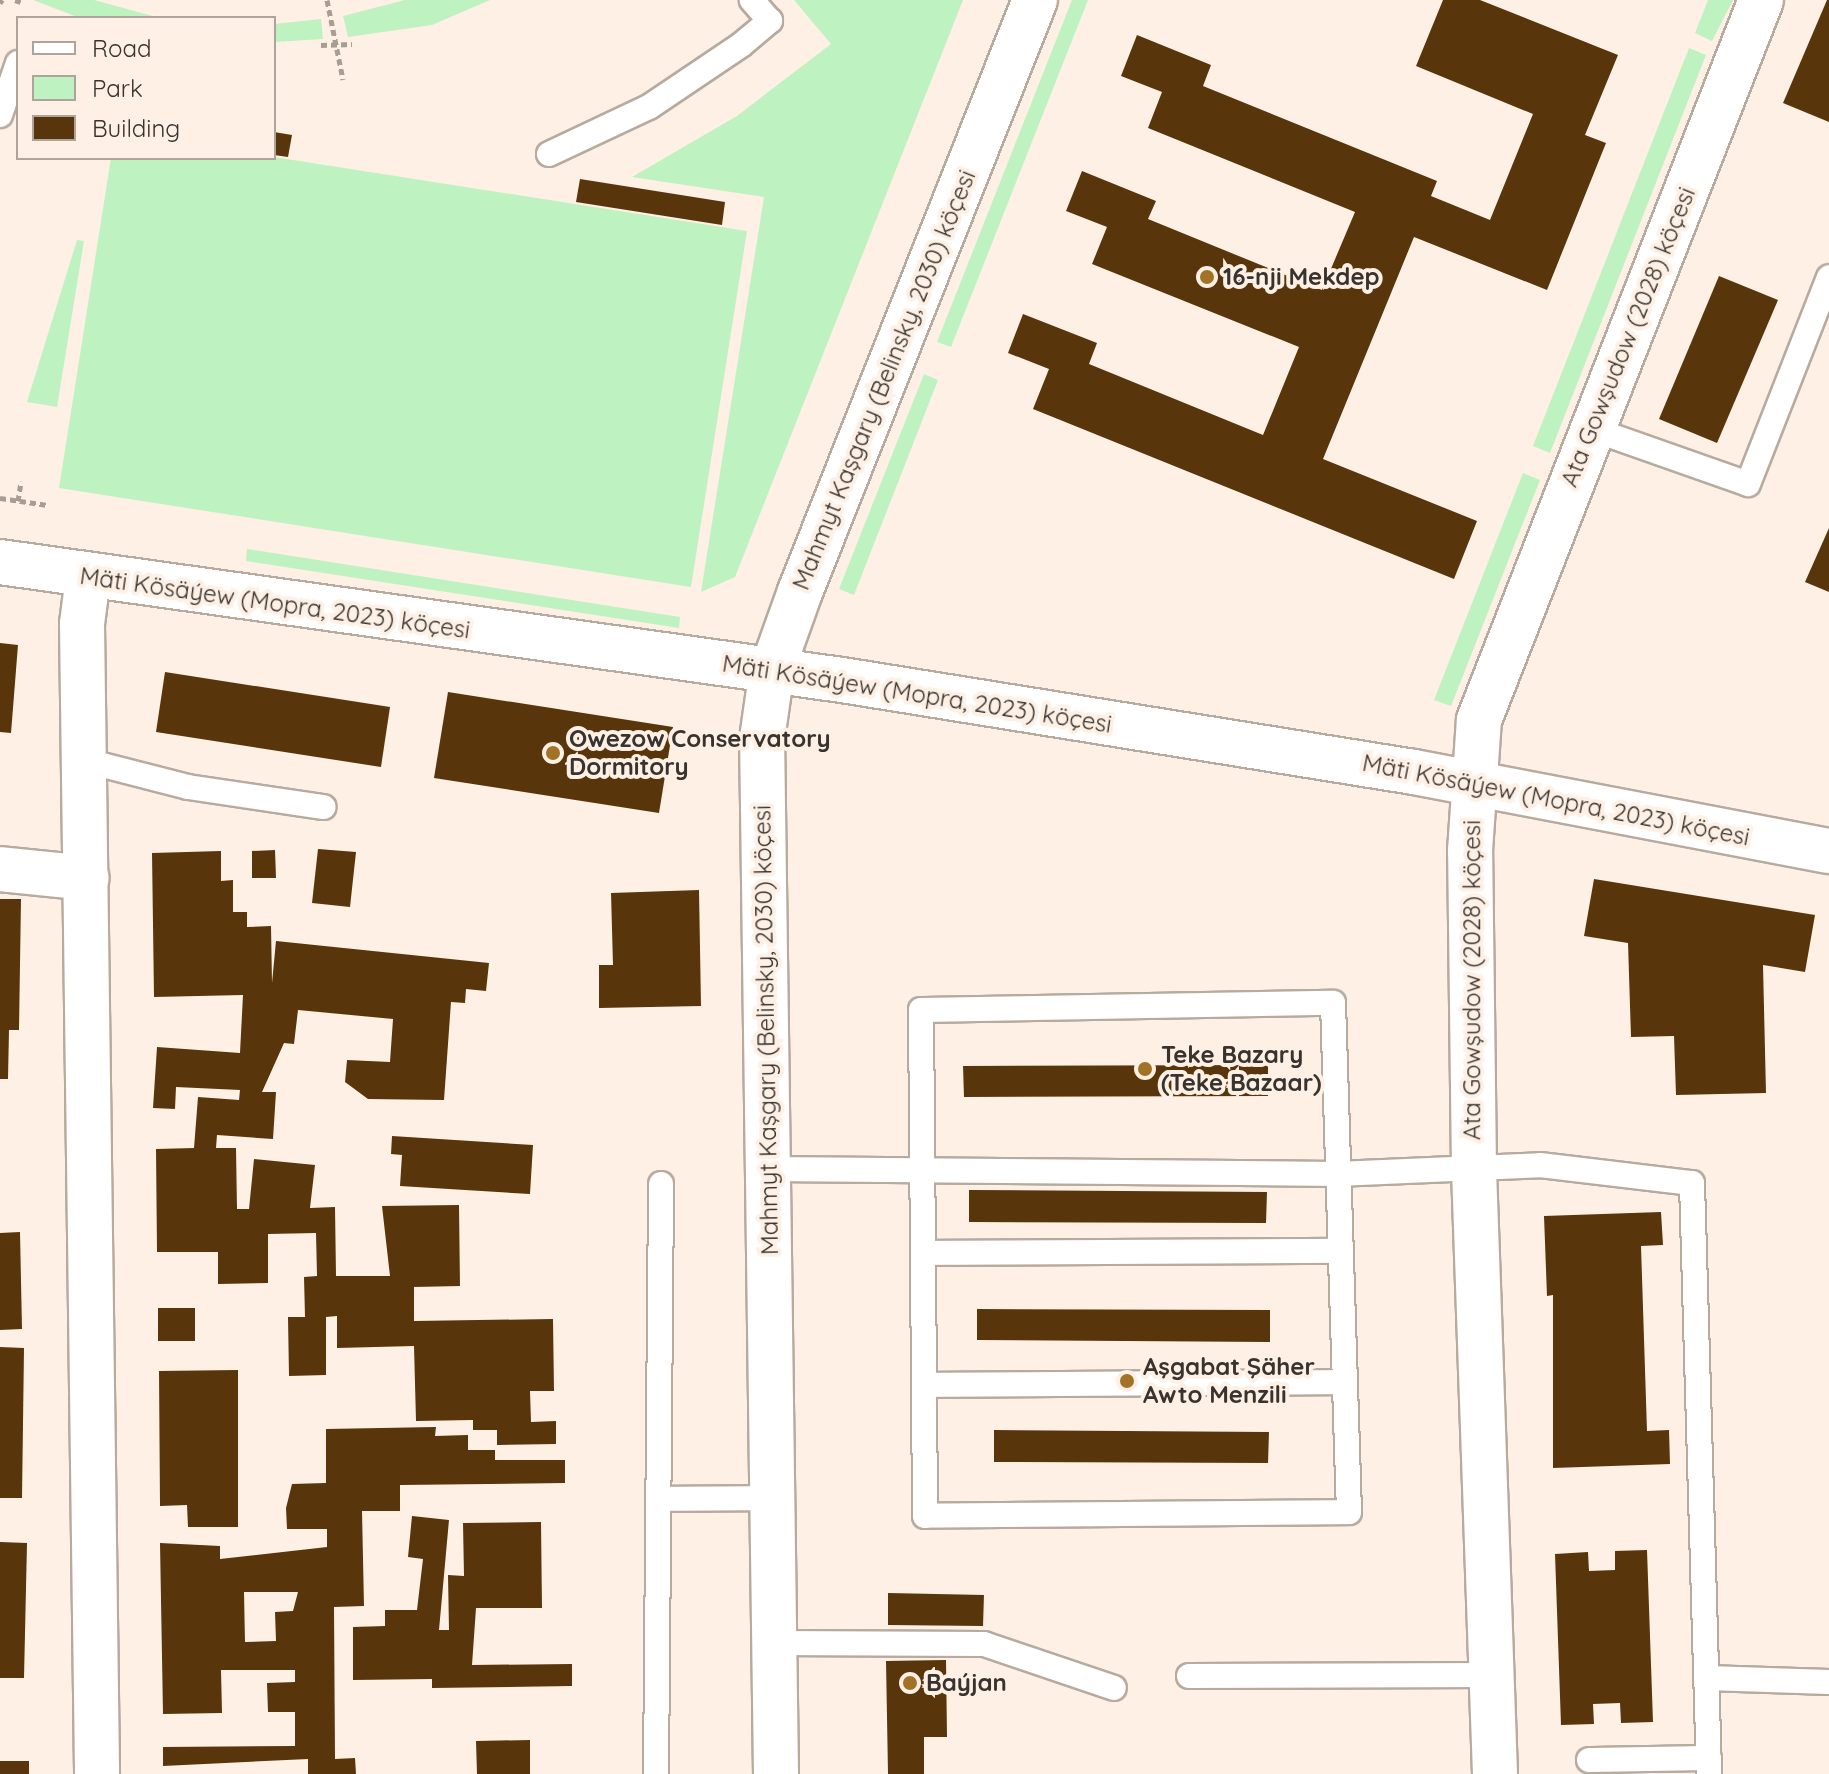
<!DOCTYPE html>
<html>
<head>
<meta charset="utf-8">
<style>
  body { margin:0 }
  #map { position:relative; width:1829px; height:1774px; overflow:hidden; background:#fef0e4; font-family:Quicksand,sans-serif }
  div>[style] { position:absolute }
  .green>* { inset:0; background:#bef2c0 }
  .building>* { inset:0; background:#59350b }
  .path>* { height:5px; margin-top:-2.5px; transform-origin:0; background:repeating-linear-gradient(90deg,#a79d94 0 6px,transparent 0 10px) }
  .roads { filter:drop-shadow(2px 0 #b7aa9e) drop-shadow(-2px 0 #b7aa9e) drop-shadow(0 2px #b7aa9e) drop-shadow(0 -2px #b7aa9e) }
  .service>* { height:24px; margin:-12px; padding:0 12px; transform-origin:12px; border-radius:12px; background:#fff }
  .minor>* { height:44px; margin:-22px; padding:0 22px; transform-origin:22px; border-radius:22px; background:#fff }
  .tertiary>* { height:44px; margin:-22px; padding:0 22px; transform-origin:22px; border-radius:22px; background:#fff }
  .dots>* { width:22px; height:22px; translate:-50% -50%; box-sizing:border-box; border:4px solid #fef0e4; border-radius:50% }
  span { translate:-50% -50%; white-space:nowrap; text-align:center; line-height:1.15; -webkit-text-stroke:8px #fef0e4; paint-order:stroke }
  .poi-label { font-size:24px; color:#38332e; font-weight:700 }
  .left { translate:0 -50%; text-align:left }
  .street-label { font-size:24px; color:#38332e }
  .legend { position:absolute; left:16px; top:16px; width:260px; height:144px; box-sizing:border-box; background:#fef0e4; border:2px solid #afa49b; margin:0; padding:10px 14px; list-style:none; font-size:24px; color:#38332e }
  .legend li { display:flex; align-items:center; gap:16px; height:40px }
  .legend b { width:40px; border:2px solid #afa49b }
</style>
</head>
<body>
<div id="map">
  <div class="green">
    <i style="clip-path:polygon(33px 0,94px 0,160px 18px,80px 18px)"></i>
    <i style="clip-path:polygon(405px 0,490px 0,432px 25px,348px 37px,343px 16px)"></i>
    <i style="clip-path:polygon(794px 0,963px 0,735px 577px,701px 592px,764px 197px,632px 177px,737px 116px,831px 44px)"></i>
    <i style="clip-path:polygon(1072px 0,1088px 0,951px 347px,937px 342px)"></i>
    <i style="clip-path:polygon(1708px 0,1733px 0,1712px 41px,1695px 33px)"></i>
    <i style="clip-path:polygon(321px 19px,323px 39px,274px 42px,274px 24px)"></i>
    <i style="clip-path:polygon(1689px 48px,1706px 55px,1550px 453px,1533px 446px)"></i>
    <i style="clip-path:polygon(274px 157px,747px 231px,691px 587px,59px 488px,111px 158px)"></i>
    <i style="clip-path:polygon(77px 240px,84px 241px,57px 407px,27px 402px)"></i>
    <i style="clip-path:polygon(924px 374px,938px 380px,854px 595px,839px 589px)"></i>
    <i style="clip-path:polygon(1523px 473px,1540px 480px,1451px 706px,1434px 700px)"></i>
    <i style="clip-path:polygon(247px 549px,680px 617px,679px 628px,246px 561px)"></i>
  </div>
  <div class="building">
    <i style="clip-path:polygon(1443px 0,1480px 0,1618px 55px,1585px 135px,1606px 143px,1547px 290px,1414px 237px,1323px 459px,1477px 521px,1454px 579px,1033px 409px,1049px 369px,1008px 353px,1023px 314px,1097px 343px,1089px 364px,1263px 435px,1299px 347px,1092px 264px,1107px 227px,1066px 211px,1082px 171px,1156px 201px,1148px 219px,1322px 290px,1355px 212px,1148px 128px,1162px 92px,1121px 76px,1137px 35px,1211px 65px,1203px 86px,1437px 181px,1431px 196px,1490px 220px,1533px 114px,1416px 66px)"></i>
    <i style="clip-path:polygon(1827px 0,1829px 0,1829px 122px,1783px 103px)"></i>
    <i style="clip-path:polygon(274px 132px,292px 135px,288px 157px,274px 155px)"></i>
    <i style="clip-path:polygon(580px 179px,725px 202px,722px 225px,576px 202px)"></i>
    <i style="clip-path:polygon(1719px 276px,1778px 300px,1717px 443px,1659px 419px)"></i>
    <i style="clip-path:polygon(1829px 528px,1829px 592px,1805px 582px)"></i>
    <i style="clip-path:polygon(0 643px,18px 645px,11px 733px,0 732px)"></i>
    <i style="clip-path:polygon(165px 672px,390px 707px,381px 767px,156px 732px)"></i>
    <i style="clip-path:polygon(448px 692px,673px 727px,659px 813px,434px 778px)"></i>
    <i style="clip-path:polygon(318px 849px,356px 852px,350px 907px,312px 903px)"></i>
    <i style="clip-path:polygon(275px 850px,276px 878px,252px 878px,252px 851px)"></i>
    <i style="clip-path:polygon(221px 851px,221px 881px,233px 880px,233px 912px,247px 912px,247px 927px,271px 926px,272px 983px,276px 941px,489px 963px,486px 991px,466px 989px,465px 1003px,451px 1002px,444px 1100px,368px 1099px,345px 1082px,347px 1060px,390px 1062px,393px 1019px,298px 1010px,294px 1044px,284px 1043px,262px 1092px,276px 1092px,273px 1139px,217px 1135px,216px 1148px,236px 1148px,237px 1209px,249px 1209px,254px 1159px,315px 1165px,310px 1208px,335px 1207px,336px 1276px,390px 1276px,382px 1206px,459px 1205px,460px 1286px,414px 1287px,414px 1321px,553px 1319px,554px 1391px,530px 1391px,531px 1422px,556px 1421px,556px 1444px,497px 1445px,497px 1430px,473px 1430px,473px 1420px,416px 1421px,414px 1346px,337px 1348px,337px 1316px,326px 1317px,326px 1375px,289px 1376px,288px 1317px,305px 1317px,304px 1277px,317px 1276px,316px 1233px,268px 1234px,268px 1283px,218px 1284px,218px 1252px,157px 1252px,156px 1149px,194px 1148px,198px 1097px,239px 1100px,240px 1090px,176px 1087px,175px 1109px,153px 1108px,157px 1047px,240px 1053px,243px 995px,154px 997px,152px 853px)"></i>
    <i style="clip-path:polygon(1594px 879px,1815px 915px,1805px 972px,1763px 965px,1766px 1093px,1676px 1095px,1674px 1036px,1631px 1037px,1628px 943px,1584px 936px)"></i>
    <i style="clip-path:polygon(699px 890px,701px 1006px,599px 1008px,599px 965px,613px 965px,611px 893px)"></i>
    <i style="clip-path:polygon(0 899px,21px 899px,19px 1030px,9px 1030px,8px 1079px,0 1079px)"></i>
    <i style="clip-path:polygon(1268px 1065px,1268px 1096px,964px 1097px,963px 1066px)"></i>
    <i style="clip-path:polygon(392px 1136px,533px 1145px,530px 1194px,400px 1186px,402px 1155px,391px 1154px)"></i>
    <i style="clip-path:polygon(969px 1190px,1267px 1192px,1266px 1223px,969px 1222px)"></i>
    <i style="clip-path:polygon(1661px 1212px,1663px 1245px,1641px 1246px,1647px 1431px,1669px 1430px,1670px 1464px,1553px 1468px,1553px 1295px,1547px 1296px,1544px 1216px)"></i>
    <i style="clip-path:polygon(20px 1232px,22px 1329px,0 1330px,0 1233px)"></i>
    <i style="clip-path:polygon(158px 1308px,195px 1308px,195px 1341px,158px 1341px)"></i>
    <i style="clip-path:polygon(977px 1309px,1270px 1310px,1270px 1342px,977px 1340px)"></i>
    <i style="clip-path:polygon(0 1347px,24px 1348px,22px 1498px,0 1498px)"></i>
    <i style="clip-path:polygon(238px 1370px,238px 1527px,188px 1527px,187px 1505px,160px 1506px,159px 1371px)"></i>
    <i style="clip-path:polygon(evenodd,436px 1427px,435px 1436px,468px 1435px,468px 1450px,495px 1450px,495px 1460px,565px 1460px,565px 1483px,400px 1485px,400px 1511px,362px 1511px,364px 1606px,334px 1607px,335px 1759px,355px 1758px,356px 1774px,308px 1774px,308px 1759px,163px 1766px,163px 1747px,295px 1746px,295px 1712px,268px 1712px,267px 1683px,295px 1682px,295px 1670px,221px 1670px,222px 1713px,163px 1714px,160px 1543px,220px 1546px,220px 1559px,327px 1547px,327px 1529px,287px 1529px,286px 1508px,292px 1484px,326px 1483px,326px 1429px,436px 1427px,244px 1592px,298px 1592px,293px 1611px,275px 1612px,276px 1641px,245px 1642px,244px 1592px)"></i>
    <i style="clip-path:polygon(994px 1430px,1269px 1432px,1268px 1463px,994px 1462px)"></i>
    <i style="clip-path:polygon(412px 1516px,449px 1520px,439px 1630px,449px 1630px,448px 1575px,464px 1576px,463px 1523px,541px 1522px,542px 1608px,476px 1608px,472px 1665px,572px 1664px,572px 1686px,432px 1688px,432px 1679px,353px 1680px,353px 1627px,385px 1626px,385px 1610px,417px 1610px,423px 1559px,408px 1557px)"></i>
    <i style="clip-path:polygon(0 1542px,27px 1543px,24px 1678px,0 1678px)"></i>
    <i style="clip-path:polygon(1647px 1550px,1653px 1722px,1621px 1723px,1620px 1703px,1593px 1704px,1594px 1724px,1561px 1725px,1555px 1554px,1588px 1552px,1589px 1571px,1615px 1570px,1615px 1551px)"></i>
    <i style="clip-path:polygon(888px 1593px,984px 1595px,983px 1626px,888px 1625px)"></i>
    <i style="clip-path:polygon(946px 1660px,947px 1737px,924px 1737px,924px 1774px,888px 1774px,886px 1661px)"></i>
    <i style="clip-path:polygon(530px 1740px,530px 1774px,477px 1774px,476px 1741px)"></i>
    <i style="clip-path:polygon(0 1761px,29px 1761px,29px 1774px,0 1774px)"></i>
  </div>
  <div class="path">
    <i style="left:15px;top:0;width:6px;rotate:18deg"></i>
    <i style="left:327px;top:0;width:81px;rotate:78.6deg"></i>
    <i style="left:0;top:3px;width:4px;rotate:-56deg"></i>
    <i style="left:321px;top:45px;width:31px;rotate:-2deg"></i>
    <i style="left:0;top:498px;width:48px;rotate:8.5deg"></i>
    <i style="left:18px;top:501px;width:20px;rotate:-81deg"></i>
  </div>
  <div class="roads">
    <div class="service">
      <i style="left:0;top:115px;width:55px;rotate:-70.9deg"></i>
      <i style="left:549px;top:154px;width:110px;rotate:-25.2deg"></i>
      <i style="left:649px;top:107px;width:111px;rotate:-34deg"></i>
      <i style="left:741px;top:45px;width:38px;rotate:-40deg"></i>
      <i style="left:770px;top:21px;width:28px;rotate:-131deg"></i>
      <i style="left:1592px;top:429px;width:165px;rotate:19.4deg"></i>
      <i style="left:1748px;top:484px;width:222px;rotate:-68.6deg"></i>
      <i style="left:83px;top:760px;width:108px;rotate:14.4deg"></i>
      <i style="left:188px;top:787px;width:137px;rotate:8.4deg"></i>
      <i style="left:1333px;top:1003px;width:509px;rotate:88.2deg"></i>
      <i style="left:1349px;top:1512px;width:424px;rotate:179.5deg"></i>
      <i style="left:925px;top:1516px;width:506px;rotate:-90.45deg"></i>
      <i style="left:921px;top:1010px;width:412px;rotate:-1deg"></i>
      <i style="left:769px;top:1169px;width:568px;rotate:0.5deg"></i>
      <i style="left:1337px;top:1174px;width:203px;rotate:-2.5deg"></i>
      <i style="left:1540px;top:1165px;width:153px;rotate:6.8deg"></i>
      <i style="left:1692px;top:1183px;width:591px;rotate:88.35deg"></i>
      <i style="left:923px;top:1253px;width:417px;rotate:-0.3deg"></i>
      <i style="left:924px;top:1385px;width:420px;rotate:-0.4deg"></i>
      <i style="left:658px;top:1499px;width:114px;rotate:-0.5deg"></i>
      <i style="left:774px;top:1643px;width:210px;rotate:0.3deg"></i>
      <i style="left:984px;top:1644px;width:137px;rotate:18.7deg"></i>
      <i style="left:1189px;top:1676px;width:304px;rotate:-0.2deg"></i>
      <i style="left:1707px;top:1678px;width:122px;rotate:1.9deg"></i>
      <i style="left:1589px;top:1760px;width:120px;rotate:-1deg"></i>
      <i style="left:656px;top:1774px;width:590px;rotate:-89.51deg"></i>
    </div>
    <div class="minor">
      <i style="left:88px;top:577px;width:47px;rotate:97.3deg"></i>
      <i style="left:82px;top:624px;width:1150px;rotate:89.25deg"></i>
      <i style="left:0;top:869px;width:87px;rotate:5.9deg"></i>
      <i style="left:776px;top:1774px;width:1035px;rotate:-90.77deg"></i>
      <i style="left:762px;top:739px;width:70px;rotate:-81.8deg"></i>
      <i style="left:772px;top:670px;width:83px;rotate:-70.3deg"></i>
      <i style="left:800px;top:592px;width:637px;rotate:-68.35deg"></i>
      <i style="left:1495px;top:1774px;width:605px;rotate:-91.99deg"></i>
      <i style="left:1474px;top:1169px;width:318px;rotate:-90.7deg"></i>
      <i style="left:1470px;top:851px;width:131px;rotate:-86.1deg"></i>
      <i style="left:1479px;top:720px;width:773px;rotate:-68.61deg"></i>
    </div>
    <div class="tertiary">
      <i style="left:0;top:562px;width:850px;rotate:7.98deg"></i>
      <i style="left:842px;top:680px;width:579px;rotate:9.14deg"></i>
      <i style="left:1414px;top:772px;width:422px;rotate:10.8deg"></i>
    </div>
  </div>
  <div class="dots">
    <i style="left:1207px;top:277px;background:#a27226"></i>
    <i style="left:553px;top:753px;background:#a27226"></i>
    <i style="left:1145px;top:1069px;background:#a27226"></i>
    <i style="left:1127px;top:1381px;background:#a27226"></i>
    <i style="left:910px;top:1683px;background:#a27226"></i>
  </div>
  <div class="poi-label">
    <span class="left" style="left:1223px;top:277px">16-nji Mekdep</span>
    <span class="left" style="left:569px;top:753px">Owezow Conservatory<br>Dormitory</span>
    <span class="left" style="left:1161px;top:1069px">Teke Bazary<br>(Teke Bazaar)</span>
    <span class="left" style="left:1143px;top:1381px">Aşgabat Şäher<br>Awto Menzili</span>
    <span class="left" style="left:926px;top:1683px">Baýjan</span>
  </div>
  <div class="street-label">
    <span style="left:1628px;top:337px;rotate:-68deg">Ata Gowşudow (2028) köçesi</span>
    <span style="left:884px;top:380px;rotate:-68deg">Mahmyt Kaşgary (Belinsky, 2030) köçesi</span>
    <span style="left:275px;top:603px;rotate:8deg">Mäti Kösäýew (Mopra, 2023) köçesi</span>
    <span style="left:917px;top:694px;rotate:9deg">Mäti Kösäýew (Mopra, 2023) köçesi</span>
    <span style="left:1556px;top:800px;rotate:11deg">Mäti Kösäýew (Mopra, 2023) köçesi</span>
    <span style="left:1472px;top:980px;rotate:-90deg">Ata Gowşudow (2028) köçesi</span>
    <span style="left:766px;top:1030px;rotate:-91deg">Mahmyt Kaşgary (Belinsky, 2030) köçesi</span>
  </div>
  <ul class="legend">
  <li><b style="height:10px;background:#fff"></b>Road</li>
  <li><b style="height:22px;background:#bef2c0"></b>Park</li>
  <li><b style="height:22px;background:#59350b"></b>Building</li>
  </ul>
</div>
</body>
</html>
